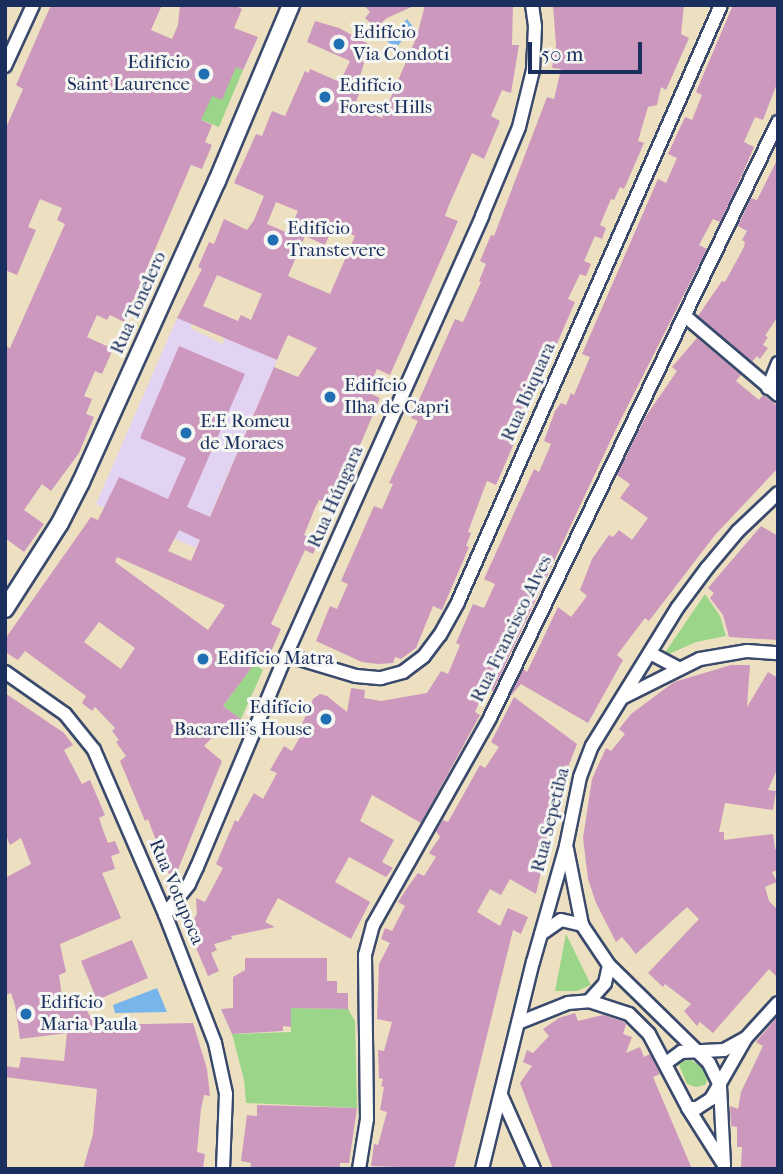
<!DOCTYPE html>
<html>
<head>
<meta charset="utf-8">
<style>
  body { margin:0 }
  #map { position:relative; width:783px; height:1174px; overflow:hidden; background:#ede0c1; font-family:"IM FELL French Canon",serif }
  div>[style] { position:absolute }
  .built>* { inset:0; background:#e3d3f2 }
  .green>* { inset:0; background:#9bd589 }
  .water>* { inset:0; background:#77b5ea }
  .building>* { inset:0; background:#cc98bd }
  .roads { filter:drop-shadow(2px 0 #3a4a6d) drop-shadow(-2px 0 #3a4a6d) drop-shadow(0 2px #3a4a6d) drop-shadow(0 -2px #3a4a6d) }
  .minor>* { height:12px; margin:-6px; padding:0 6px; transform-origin:6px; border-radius:6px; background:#fff }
  .tertiary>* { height:16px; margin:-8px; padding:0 8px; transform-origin:8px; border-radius:8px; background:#fff }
  .dots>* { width:19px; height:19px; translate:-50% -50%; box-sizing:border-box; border:4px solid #f6f6f2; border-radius:50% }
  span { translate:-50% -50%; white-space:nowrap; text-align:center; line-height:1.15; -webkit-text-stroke:6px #f6f6f2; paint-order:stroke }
  .poi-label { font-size:19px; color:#1b2f5e }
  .left { translate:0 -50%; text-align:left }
  .right { translate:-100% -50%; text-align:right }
  .street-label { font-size:19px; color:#1b2f5e }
  .frame { position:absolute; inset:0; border:7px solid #1b2f5e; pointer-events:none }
  .scale { position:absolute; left:528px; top:42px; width:114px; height:32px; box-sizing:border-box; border:4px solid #1b2f5e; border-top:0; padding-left:9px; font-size:21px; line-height:24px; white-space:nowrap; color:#1b2f5e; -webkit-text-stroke:5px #f6f6f2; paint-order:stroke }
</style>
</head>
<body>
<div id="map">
  <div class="built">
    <i style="clip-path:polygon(177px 318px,192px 324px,190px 328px,222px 344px,225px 338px,277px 360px,196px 548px,96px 504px)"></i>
  </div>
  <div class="green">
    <i style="clip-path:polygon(223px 61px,243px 70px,219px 127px,194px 117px)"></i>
    <i style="clip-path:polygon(705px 594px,720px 616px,726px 636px,696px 642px,662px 657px)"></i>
    <i style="clip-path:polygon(254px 664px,263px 670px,241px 719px,223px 706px)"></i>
    <i style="clip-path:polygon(566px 934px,591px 985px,577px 991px,555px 991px)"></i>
    <i style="clip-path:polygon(290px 1008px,348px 1009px,355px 1021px,357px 1108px,246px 1103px,244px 1080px,232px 1034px,291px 1032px)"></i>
    <i style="clip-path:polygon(687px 1058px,711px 1072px,705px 1085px,696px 1087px,687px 1084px,679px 1065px)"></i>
  </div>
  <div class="water">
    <i style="clip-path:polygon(407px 19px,413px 27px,396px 48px,387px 41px)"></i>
    <i style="clip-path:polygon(157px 988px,167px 1012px,115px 1013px,113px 1005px)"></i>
  </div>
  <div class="building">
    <i style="clip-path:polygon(51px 5px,162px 5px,151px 30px,172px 39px,178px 25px,180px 5px,234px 5px,242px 9px,234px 28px,258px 37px,243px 70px,236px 67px,222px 100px,212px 96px,201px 120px,212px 125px,205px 142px,212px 145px,202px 169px,191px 165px,124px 322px,110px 315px,107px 320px,97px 315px,87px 337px,113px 349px,102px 374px,95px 371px,84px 396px,92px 399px,86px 414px,94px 417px,79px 453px,51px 491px,42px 484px,24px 510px,44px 524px,24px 552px,5px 538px,5px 346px,10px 348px,65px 224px,57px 220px,62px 208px,40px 199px,28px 227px,36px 230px,17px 275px,5px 270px,5px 130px,23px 89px,16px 85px)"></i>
    <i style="clip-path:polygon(364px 5px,416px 5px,387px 18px,376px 28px,365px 18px,370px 12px)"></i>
    <i style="clip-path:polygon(evenodd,425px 5px,513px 5px,512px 45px,519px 45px,511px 93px,502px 90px,491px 116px,500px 121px,484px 159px,472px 153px,449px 205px,445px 216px,458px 221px,390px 375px,377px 369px,367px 392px,380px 398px,335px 504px,319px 500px,315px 508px,304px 535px,319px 541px,313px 554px,305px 550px,271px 624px,281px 629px,269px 656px,263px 652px,223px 706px,241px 719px,235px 731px,225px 724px,204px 746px,222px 761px,177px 872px,171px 876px,160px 862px,163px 860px,148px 819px,145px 821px,120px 761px,126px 756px,116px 742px,119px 740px,112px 731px,115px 728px,95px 707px,92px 711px,82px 703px,86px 696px,25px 651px,18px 660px,5px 652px,5px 639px,91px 517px,98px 520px,119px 477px,168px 499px,186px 458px,140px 438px,179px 346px,245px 374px,187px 507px,210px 517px,274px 367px,298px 377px,317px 348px,288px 335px,277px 360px,177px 318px,202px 269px,198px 267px,209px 242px,214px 244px,224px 219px,247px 230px,254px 220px,264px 196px,234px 183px,256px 134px,262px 136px,272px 111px,285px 116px,305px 71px,309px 73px,310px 69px,340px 82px,350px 61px,307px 42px,315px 21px,339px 28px,370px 45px,360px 76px,366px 78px,354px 106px,382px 118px,417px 36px,425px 5px,276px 202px,298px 211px,288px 233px,267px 224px,276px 202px,425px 5px,333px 226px,355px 236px,330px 294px,288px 276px,305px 236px,325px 245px,333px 226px,425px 5px,217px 275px,262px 294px,251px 320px,241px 315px,238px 321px,203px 306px,217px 275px,425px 5px,179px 530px,200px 540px,191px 561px,168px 551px,179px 530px,425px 5px,117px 557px,225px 605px,208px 630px,115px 562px,117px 557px,425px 5px,99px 622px,135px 648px,121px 669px,84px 642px,99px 622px)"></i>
    <i style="clip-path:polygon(553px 5px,684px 5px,681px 34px,689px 38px,666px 90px,661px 87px,657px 105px,648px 107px,638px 141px,644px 143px,624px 189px,620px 187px,614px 200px,611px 199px,600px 225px,606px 228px,602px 239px,595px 236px,584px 261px,591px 264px,586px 276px,580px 274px,568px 299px,575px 302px,496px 485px,487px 481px,482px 494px,468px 532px,471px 533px,466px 546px,469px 547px,442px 610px,433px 606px,416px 648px,401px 659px,395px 657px,393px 663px,378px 664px,362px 662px,316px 641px,330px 606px,337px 609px,348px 584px,341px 581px,374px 506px,382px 509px,393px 484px,389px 483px,418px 421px,411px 418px,455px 319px,463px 322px,481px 282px,479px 281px,486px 264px,480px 261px,491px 235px,494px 236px,547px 97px,554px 99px,561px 69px,552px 68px,556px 45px)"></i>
    <i style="clip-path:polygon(733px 5px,778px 5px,778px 81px,763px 120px,755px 117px,744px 142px,754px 147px,735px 191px,720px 222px,713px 219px,699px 245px,707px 249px,617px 427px,493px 691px,486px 688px,475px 712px,480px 715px,421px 823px,372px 795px,360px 821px,394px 840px,382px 862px,393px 868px,386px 877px,349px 857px,335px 882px,370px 902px,351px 939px,278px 898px,265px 922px,275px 927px,231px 936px,232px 939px,214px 944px,217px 950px,211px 953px,219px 971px,208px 976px,191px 936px,191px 924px,197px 914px,196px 898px,205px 902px,223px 868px,216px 864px,235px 820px,238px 822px,254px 793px,263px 799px,277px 773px,270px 770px,284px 746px,292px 751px,306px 726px,302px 724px,313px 699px,320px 694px,327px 696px,347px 712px,351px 688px,365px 690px,364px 698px,381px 701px,427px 693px,441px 671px,448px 674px,460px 645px,456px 643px,473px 604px,484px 608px,495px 584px,484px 579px,534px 469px,539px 472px,551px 444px,544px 441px,555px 411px,561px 403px,566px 405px,571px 393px,574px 395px,590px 357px,582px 354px,658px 179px,666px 183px,677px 158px,668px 154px,685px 117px,692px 120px,702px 95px,696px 92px)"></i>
    <i style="clip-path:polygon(778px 158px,778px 316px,765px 336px,768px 337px,763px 345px,768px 348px,760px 359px,757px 356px,752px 362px,698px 316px,722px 281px,725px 282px,744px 247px,745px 242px,742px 240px,747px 231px,738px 226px,751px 198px,757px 200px)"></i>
    <i style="clip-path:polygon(697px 338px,741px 375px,736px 381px,759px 400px,763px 395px,778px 406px,778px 468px,715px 535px,649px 621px,645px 618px,617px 655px,623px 660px,588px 723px,521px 684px,509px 698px,523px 669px,527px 672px,558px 607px,571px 617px,587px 596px,580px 590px,592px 559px,609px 535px,613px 537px,619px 530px,632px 540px,648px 518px,620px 498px,630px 484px,617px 475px,646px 416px,677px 371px,672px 367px)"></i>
    <i style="clip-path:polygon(761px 526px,778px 536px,778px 640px,729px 637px,723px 615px,710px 598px,714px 593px,708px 588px)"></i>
    <i style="clip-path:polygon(731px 665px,750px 665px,747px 707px,768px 672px,778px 678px,778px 767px,768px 790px,776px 791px,773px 810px,725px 803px,719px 832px,724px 832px,724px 840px,773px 834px,775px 849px,778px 848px,778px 870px,772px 872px,777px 882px,765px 887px,769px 901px,778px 910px,778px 978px,769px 969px,713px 1033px,700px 1022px,697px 1026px,684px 1011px,691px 1004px,665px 984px,663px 987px,648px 973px,699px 919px,687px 907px,636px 954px,622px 937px,616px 942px,596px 903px,588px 879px,583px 838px,592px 779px,606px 748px,611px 751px,625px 734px,619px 729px,631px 714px,674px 682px)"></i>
    <i style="clip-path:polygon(5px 693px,64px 733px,73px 745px,64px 750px,82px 784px,90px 780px,105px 815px,99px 818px,103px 830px,108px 843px,115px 841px,120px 853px,111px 856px,115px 869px,102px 873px,121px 918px,60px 944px,66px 972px,59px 975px,64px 1011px,82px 1002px,95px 1025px,193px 1023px,207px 1069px,210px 1096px,204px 1095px,201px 1109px,197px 1152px,205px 1154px,203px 1169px,83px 1169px,93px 1134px,97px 1089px,5px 1077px,5px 1066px,19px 1068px,21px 1057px,64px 1061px,67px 1033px,20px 1039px,15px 1005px,11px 993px,5px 995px,5px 878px,31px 864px,21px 838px,10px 845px,5px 833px)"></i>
    <i style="clip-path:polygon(514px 697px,577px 744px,560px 788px,536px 894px,510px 879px,501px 895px,490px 889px,477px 912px,500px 926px,508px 908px,528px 917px,521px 934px,513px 930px,454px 1169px,371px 1166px,374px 1144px,378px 1145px,387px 1112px,380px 1110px,384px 1087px,381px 1086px,383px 1079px,379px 1078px,378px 1050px,384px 1051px,392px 1022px,377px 1019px,379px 964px,390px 943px,381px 939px,385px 928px,392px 931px,405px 906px,398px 902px,407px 888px,418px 873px,424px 876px,436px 857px,429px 853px,440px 837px,436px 831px,443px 820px,448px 822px,480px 765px,485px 768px,499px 747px,491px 742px)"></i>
    <i style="clip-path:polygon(132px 940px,148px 978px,97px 1000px,81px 961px)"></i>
    <i style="clip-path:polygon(245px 958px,327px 958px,327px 981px,337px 981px,337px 993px,348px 993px,348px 1009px,291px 1008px,291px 1027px,283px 1026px,283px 1031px,232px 1034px,221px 1009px,233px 1008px,233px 977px,245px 970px)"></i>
    <i style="clip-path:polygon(575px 1013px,578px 1021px,603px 1015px,622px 1021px,626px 1024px,623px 1034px,632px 1037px,626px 1053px,640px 1047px,644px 1057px,650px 1054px,660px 1074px,653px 1077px,692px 1169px,553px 1169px,520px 1083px,532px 1066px,523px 1062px,527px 1050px,533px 1053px,549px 1036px,543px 1029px,559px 1018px)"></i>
    <i style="clip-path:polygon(778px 1016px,778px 1168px,741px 1167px,742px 1147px,737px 1147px,737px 1127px,731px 1126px,730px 1106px,738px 1109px,741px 1092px,763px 1046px,756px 1042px)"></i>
    <i style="clip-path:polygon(257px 1105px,357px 1108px,349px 1163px,340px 1163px,340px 1169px,250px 1169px,251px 1163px,241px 1161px,247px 1115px,257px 1116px)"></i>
  </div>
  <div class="roads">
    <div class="minor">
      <i style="left:5px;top:66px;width:67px;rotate:-65.3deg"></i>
      <i style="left:685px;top:316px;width:122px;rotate:40.3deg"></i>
      <i style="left:768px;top:388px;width:27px;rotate:-68deg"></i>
      <i style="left:650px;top:653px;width:32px;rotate:28deg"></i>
      <i style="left:286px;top:655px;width:73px;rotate:16.7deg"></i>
      <i style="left:356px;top:676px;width:25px;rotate:5deg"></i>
      <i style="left:381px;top:678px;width:23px;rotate:-15deg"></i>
      <i style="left:403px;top:672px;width:26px;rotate:-37deg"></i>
      <i style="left:424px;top:656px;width:26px;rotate:-53deg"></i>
      <i style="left:440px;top:635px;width:38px;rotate:-61deg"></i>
      <i style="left:458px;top:602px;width:652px;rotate:-66.22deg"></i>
      <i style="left:5px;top:672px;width:73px;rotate:35deg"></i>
      <i style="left:65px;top:714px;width:46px;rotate:51.1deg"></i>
      <i style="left:94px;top:750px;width:179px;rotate:66.6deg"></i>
      <i style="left:165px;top:914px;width:138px;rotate:68.8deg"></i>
      <i style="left:215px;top:1043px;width:52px;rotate:77.8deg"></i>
      <i style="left:226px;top:1094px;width:75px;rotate:92.3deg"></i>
      <i style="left:624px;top:697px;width:85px;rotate:-26.6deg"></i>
      <i style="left:700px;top:659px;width:48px;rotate:-9.7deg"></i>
      <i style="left:747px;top:651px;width:31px;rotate:4deg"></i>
      <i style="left:567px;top:849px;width:77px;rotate:78.8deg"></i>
      <i style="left:165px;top:914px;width:38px;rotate:-51deg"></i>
      <i style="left:189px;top:884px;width:19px;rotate:-65deg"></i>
      <i style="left:197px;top:867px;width:230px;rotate:-67.2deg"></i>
      <i style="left:286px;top:655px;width:481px;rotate:-65.9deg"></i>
      <i style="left:482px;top:216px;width:96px;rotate:-67.4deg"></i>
      <i style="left:519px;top:127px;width:59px;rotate:-76.2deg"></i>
      <i style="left:533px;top:70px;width:44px;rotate:-87.4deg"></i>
      <i style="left:535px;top:26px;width:21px;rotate:-98deg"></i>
      <i style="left:541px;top:934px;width:24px;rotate:-35deg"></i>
      <i style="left:561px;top:920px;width:22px;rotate:13deg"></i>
      <i style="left:582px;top:925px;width:48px;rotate:56deg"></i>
      <i style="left:609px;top:965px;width:140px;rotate:44.4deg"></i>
      <i style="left:709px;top:1063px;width:25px;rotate:64deg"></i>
      <i style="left:720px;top:1086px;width:80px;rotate:87.1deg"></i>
      <i style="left:589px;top:1001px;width:24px;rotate:-48deg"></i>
      <i style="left:605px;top:983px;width:18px;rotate:-77deg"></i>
      <i style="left:518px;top:1023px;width:54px;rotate:-21.8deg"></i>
      <i style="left:568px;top:1003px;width:21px;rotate:-5deg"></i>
      <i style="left:589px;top:1001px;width:42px;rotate:18deg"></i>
      <i style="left:629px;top:1014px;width:28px;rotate:45deg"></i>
      <i style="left:649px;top:1034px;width:84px;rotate:62.2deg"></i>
      <i style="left:688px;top:1108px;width:67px;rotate:57.7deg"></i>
      <i style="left:666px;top:1063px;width:19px;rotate:-36deg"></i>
      <i style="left:681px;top:1052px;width:43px;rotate:-2.7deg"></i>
      <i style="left:724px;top:1050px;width:25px;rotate:-29deg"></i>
      <i style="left:501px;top:1095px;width:81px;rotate:66deg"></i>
      <i style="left:688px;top:1108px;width:9px"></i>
      <i style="left:697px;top:1108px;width:17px;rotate:-33deg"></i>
      <i style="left:711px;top:1099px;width:70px;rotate:-60.2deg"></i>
      <i style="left:746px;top:1038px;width:47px;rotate:-47.6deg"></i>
      <i style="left:359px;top:1169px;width:51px;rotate:-80.9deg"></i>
      <i style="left:367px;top:1119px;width:164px;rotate:-90.7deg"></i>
      <i style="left:365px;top:955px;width:31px;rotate:-75deg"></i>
      <i style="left:373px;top:925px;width:238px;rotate:-60.5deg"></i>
      <i style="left:490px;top:718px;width:662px;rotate:-64.21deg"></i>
      <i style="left:482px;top:1169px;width:213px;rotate:-76.2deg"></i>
      <i style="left:533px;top:962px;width:121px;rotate:-74.1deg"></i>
      <i style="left:566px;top:846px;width:70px;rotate:-78.5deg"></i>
      <i style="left:580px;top:777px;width:33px;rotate:-69deg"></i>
      <i style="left:592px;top:746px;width:163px;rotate:-58.3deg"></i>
      <i style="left:678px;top:607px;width:49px;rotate:-53.4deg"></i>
      <i style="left:707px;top:568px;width:48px;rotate:-50deg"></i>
      <i style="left:738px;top:531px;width:55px;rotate:-43.5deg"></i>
    </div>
    <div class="tertiary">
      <i style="left:5px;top:609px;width:102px;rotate:-57.4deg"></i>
      <i style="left:60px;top:523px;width:46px;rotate:-62.9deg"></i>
      <i style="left:81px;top:482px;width:330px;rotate:-65.7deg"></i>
      <i style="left:217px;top:181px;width:191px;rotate:-67.2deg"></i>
    </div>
  </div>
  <div class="dots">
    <i style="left:339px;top:44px;background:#1f6fb2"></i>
    <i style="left:204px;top:74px;background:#1f6fb2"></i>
    <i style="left:325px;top:97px;background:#1f6fb2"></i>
    <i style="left:273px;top:240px;background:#1f6fb2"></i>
    <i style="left:330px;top:397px;background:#1f6fb2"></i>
    <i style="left:186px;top:433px;background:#1f6fb2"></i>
    <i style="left:203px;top:659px;background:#1f6fb2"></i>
    <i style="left:326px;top:719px;background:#1f6fb2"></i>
    <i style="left:26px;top:1014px;background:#1f6fb2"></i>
  </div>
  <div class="poi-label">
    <span class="left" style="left:353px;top:44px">Edifício<br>Via Condoti</span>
    <span class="right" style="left:190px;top:74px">Edifício<br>Saint Laurence</span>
    <span class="left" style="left:339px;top:97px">Edifício<br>Forest Hills</span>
    <span class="left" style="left:287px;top:240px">Edifício<br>Transtevere</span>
    <span class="left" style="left:344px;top:397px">Edifício<br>Ilha de Capri</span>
    <span class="left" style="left:200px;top:433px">E.E Romeu<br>de Moraes</span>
    <span class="left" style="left:217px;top:659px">Edifício Matra</span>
    <span class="right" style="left:312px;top:719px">Edifício<br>Bacarelli's House</span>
    <span class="left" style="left:40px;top:1014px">Edifício<br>Maria Paula</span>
  </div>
  <div class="street-label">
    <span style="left:139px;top:303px;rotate:-66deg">Rua Tonelero</span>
    <span style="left:529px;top:392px;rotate:-66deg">Rua Ibiquara</span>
    <span style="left:336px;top:497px;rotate:-66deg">Rua Húngara</span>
    <span style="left:512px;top:629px;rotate:-64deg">Rua Francisco Alves</span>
    <span style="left:551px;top:820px;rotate:-76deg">Rua Sepetiba</span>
    <span style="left:176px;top:892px;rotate:67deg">Rua Votupoca</span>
  </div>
  <div class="frame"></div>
  <div class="scale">50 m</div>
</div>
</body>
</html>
